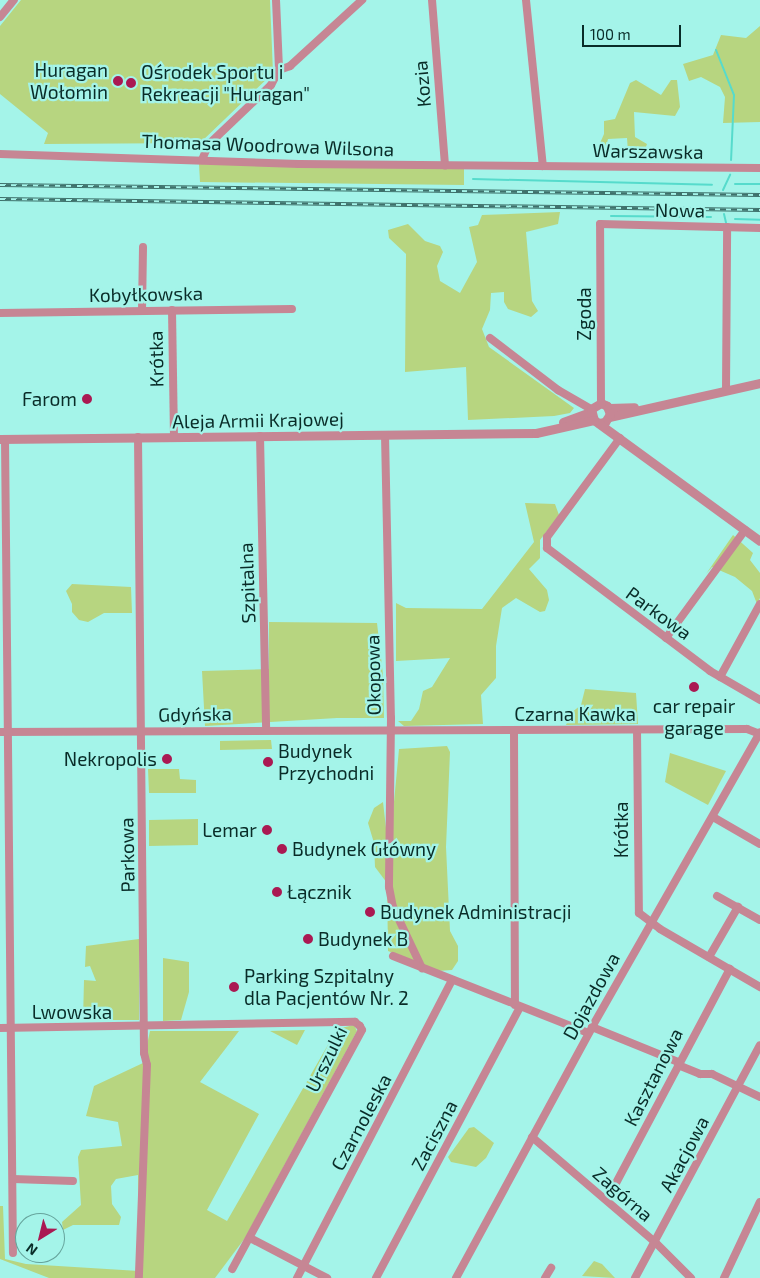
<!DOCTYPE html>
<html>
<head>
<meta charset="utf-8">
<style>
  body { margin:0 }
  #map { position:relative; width:760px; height:1278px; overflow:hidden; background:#a4f4e9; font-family:"Exo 2",sans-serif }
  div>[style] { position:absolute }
  .green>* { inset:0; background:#b7d580 }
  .stream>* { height:2px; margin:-1px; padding:0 1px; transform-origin:1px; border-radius:1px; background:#56dbcc }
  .minor>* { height:8px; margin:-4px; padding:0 4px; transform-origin:4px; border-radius:4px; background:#c68694 }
  .tertiary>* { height:9px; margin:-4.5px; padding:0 4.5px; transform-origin:4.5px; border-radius:4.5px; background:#c68694 }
  .rail>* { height:4px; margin-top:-2px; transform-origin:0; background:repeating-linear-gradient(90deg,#a4f4e9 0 5.5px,#3e716b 0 11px); box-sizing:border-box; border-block:1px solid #3e716b }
  .dots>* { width:14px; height:14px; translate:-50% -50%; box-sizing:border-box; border:2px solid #a4f4e9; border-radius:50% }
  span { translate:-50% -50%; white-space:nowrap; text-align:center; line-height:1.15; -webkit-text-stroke:4.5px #a4f4e9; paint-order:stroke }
  .poi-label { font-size:19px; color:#092c28 }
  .right { translate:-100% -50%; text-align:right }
  .left { translate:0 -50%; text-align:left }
  .street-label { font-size:19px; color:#092c28 }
  .north { position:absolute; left:15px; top:1213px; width:50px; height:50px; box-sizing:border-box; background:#a4f4e9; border:1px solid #66a49c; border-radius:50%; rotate:216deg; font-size:14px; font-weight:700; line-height:20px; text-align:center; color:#092c28 }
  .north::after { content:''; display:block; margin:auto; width:18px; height:22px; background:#aa1952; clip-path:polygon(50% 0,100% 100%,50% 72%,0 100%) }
  .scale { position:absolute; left:582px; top:25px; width:99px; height:22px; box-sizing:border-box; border:2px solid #092c28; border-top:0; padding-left:6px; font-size:15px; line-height:18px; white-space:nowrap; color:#092c28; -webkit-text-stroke:4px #a4f4e9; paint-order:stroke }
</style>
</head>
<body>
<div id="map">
  <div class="green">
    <i style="clip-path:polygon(21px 0,270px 0,273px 73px,200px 143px,44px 144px,48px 133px,0 94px,0 26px)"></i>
    <i style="clip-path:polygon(760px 26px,760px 122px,723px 123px,725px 97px,720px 87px,701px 77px,689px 81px,683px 64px,713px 55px,721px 35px,746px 38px)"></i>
    <i style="clip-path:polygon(636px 80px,661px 95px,671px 80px,677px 80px,680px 107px,675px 116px,634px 112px,635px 137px,647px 144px,644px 152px,635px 155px,628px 152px,627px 138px,608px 139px,604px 154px,597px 150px,604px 134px,604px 121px,615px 119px,630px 83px)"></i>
    <i style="clip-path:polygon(199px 164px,464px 168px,464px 185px,200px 182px)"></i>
    <i style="clip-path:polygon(560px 212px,558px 224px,526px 232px,532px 301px,538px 311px,531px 317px,508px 309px,504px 302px,504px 292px,491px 293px,490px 310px,482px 329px,489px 347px,574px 408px,570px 413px,554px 416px,468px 420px,466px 367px,405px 372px,406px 254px,389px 238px,388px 230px,408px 224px,425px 241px,440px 246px,443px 252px,437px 266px,440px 281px,460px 293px,477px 262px,469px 227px,478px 225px,482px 215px)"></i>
    <i style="clip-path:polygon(525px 503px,555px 504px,559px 515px,540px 540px,540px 558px,529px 569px,547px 590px,549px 600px,545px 611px,540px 612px,516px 598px,502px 608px,496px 646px,496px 678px,481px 695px,483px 724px,404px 726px,398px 721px,411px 721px,419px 709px,423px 691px,432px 687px,450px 658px,396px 661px,396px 603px,406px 608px,482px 609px,534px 542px)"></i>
    <i style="clip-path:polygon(733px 535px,753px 553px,750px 560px,760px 573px,760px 598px,757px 604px,752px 591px,735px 577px,712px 567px,706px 574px)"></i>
    <i style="clip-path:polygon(72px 584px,131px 587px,132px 613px,104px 613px,88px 622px,79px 620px,72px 612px,72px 604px,66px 591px)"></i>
    <i style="clip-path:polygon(269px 622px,377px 623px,383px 675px,384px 718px,337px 718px,205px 726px,202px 671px,269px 669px)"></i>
    <i style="clip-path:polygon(585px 689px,636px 693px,638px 724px,566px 725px,571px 713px,581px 705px)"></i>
    <i style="clip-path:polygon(271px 740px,272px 749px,220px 750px,220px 741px)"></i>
    <i style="clip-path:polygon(447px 746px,450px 752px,446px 847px,450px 931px,458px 946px,458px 961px,452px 970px,438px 971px,388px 951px,387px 883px,375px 867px,374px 843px,368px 823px,374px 808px,383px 802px,386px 828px,392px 823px,399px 749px)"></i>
    <i style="clip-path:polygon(670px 753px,726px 771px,708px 805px,665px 782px)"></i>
    <i style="clip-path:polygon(148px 769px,179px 769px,180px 779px,196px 780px,196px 793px,149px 793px)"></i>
    <i style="clip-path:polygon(198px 819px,198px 845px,149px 846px,149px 820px)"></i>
    <i style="clip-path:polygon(139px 939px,139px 1020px,83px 1020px,84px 980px,96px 981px,90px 966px,85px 967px,86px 946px)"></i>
    <i style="clip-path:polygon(163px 958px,189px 962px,189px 992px,181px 1020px,163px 1021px)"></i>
    <i style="clip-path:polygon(354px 1025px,357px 1031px,245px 1238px,215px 1278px,49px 1278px,0 1259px,0 1206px,3px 1206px,5px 1259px,26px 1264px,139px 1271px,138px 1175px,116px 1179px,111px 1186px,112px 1204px,121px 1217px,119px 1225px,73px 1225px,63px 1230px,62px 1222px,81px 1205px,78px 1157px,81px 1150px,122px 1146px,118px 1122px,86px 1116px,94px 1086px,143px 1063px,150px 1031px,239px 1031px,200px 1082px,259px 1114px,207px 1210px,227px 1221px,337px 1029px)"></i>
    <i style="clip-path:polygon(305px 1030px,297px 1045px,270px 1031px)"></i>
    <i style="clip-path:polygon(474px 1127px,494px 1143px,486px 1158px,476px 1167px,451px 1162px,448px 1157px,469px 1128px)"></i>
    <i style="clip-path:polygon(594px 1261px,602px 1264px,615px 1278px,582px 1276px)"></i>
  </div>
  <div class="stream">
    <i style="left:716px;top:50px;width:48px;rotate:68.2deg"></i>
    <i style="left:734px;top:95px;width:65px;rotate:92.6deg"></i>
    <i style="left:473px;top:179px;width:239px;rotate:1.4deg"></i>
    <i style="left:735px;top:184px;width:25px"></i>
    <i style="left:723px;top:190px;width:17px;rotate:-65deg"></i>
    <i style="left:724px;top:214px;width:9px;rotate:77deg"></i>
    <i style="left:611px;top:216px;width:100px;rotate:0.6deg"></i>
    <i style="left:735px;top:219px;width:25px;rotate:2deg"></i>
  </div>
  <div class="minor">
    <i style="left:276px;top:0;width:70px;rotate:87.5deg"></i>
    <i style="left:432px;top:0;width:166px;rotate:85.5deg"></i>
    <i style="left:526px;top:0;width:167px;rotate:84.2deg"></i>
    <i style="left:0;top:17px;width:22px;rotate:-51deg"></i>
    <i style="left:0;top:154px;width:299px;rotate:1.9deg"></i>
    <i style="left:299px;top:164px;width:461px;rotate:0.5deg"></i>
    <i style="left:202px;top:160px;width:16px;rotate:-68deg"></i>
    <i style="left:208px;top:145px;width:87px;rotate:-43.6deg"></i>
    <i style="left:271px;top:85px;width:17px;rotate:-62deg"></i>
    <i style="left:279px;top:70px;width:12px;rotate:-20deg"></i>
    <i style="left:290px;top:66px;width:98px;rotate:-42.5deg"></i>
    <i style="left:172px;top:310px;width:127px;rotate:89.1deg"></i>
    <i style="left:142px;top:311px;width:64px;rotate:-89.1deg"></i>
    <i style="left:0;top:313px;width:292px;rotate:-0.8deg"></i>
    <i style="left:490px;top:338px;width:86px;rotate:37.4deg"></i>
    <i style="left:558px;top:390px;width:38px;rotate:30deg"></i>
    <i style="left:726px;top:390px;width:163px;rotate:-89.6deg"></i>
    <i style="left:601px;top:403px;width:179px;rotate:-90.3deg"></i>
    <i style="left:600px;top:224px;width:160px;rotate:1.4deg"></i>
    <i style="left:385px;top:435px;width:283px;rotate:88.8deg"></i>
    <i style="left:391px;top:718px;width:169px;rotate:90.7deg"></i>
    <i style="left:389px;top:887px;width:20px;rotate:79deg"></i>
    <i style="left:393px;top:907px;width:68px;rotate:64.6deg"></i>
    <i style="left:260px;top:436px;width:294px;rotate:88.8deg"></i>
    <i style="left:138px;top:437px;width:616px;rotate:89.44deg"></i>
    <i style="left:144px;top:1053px;width:12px;rotate:76deg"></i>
    <i style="left:147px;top:1065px;width:213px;rotate:92.2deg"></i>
    <i style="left:620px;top:438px;width:123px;rotate:126.4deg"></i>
    <i style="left:547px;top:537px;width:11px;rotate:90deg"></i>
    <i style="left:547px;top:548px;width:204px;rotate:37deg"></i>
    <i style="left:710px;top:671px;width:58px;rotate:30.1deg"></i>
    <i style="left:5px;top:439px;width:814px;rotate:89.44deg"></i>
    <i style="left:666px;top:638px;width:134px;rotate:-53.8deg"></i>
    <i style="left:720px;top:677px;width:83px;rotate:-61.3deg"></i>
    <i style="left:637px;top:730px;width:183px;rotate:89.4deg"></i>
    <i style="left:639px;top:913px;width:26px;rotate:37deg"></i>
    <i style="left:660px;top:929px;width:116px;rotate:30.1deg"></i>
    <i style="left:514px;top:731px;width:274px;rotate:89.8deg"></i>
    <i style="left:0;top:732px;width:747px;rotate:-0.23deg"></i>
    <i style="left:747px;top:729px;width:14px;rotate:21deg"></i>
    <i style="left:713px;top:817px;width:54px;rotate:29.9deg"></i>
    <i style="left:717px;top:896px;width:49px;rotate:29.2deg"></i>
    <i style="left:393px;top:956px;width:210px;rotate:21.5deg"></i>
    <i style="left:709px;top:957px;width:58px;rotate:-59.9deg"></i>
    <i style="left:592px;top:1027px;width:93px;rotate:22.1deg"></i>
    <i style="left:0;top:1028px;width:355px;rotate:-1deg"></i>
    <i style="left:355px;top:1022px;width:6px;rotate:39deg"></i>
    <i style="left:360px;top:1026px;width:4px;rotate:63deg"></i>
    <i style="left:362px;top:1030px;width:272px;rotate:118.5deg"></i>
    <i style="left:678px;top:1065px;width:24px;rotate:22deg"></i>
    <i style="left:700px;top:1074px;width:12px"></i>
    <i style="left:712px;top:1074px;width:53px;rotate:25.6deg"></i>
    <i style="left:532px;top:1137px;width:162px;rotate:40.5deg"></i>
    <i style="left:655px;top:1242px;width:51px;rotate:45deg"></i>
    <i style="left:13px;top:1179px;width:60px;rotate:1.9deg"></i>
    <i style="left:607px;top:1200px;width:262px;rotate:-62deg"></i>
    <i style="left:250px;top:1238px;width:87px;rotate:27.5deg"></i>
    <i style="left:297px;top:1278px;width:336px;rotate:-62.5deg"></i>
    <i style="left:376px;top:1278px;width:307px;rotate:-62deg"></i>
    <i style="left:456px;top:1278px;width:285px;rotate:-61.5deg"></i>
    <i style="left:592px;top:1027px;width:339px;rotate:-60.3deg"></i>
    <i style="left:545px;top:1278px;width:12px;rotate:-59deg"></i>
    <i style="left:635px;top:1278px;width:264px;rotate:-61.8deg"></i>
    <i style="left:724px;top:1278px;width:84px;rotate:-64.7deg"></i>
  </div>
  <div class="tertiary">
    <i style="left:609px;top:408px;width:25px;rotate:-2deg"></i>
    <i style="left:609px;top:417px;width:155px;rotate:-12.7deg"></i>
    <i style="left:563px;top:422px;width:29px;rotate:-20deg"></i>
    <i style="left:599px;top:423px;width:6px;rotate:-9deg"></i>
    <i style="left:605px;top:422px;width:9px;rotate:-58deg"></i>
    <i style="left:610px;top:414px;width:9px;rotate:-111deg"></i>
    <i style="left:607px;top:406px;width:7px;rotate:-153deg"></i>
    <i style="left:601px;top:403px;width:12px;rotate:149deg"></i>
    <i style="left:591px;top:409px;width:11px;rotate:75deg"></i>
    <i style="left:594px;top:420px;width:205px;rotate:36.1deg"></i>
    <i style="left:0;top:439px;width:536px;rotate:-0.64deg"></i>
    <i style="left:536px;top:433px;width:59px;rotate:-12.6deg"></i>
  </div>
  <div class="rail">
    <i style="left:0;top:185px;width:760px;rotate:0.75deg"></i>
    <i style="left:0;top:199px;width:760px;rotate:0.83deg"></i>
  </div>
  <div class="dots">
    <i style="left:118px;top:81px;background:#aa1952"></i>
    <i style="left:131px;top:83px;background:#aa1952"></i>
    <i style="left:87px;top:399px;background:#aa1952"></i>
    <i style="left:694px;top:687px;background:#aa1952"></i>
    <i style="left:167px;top:759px;background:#aa1952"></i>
    <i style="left:268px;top:762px;background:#aa1952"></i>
    <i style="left:267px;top:830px;background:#aa1952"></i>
    <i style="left:282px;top:849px;background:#aa1952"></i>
    <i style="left:277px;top:892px;background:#aa1952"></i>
    <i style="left:370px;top:912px;background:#aa1952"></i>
    <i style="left:308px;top:939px;background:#aa1952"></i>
    <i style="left:234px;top:987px;background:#aa1952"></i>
  </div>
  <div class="poi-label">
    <span class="right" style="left:108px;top:81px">Huragan<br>Wołomin</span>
    <span class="left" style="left:141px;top:83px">Ośrodek Sportu i<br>Rekreacji "Huragan"</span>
    <span class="right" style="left:77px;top:399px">Farom</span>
    <span style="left:694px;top:717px">car repair<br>garage</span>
    <span class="left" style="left:278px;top:762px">Budynek<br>Przychodni</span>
    <span class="right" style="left:157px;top:759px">Nekropolis</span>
    <span class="right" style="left:257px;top:830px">Lemar</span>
    <span class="left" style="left:292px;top:849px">Budynek Główny</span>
    <span class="left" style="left:287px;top:892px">Łącznik</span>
    <span class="left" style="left:380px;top:912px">Budynek Administracji</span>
    <span class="left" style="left:318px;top:939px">Budynek B</span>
    <span class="left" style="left:244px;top:987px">Parking Szpitalny<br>dla Pacjentów Nr. 2</span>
  </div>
  <div class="street-label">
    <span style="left:422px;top:84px;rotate:-95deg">Kozia</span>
    <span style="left:268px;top:145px;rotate:2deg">Thomasa Woodrowa Wilsona</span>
    <span style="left:648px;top:151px;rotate:1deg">Warszawska</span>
    <span style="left:680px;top:210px;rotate:1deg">Nowa</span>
    <span style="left:146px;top:294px;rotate:-1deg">Kobyłkowska</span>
    <span style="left:584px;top:314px;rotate:-90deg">Zgoda</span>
    <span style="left:156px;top:359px;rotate:-91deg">Krótka</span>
    <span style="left:258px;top:420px;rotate:-1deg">Aleja Armii Krajowej</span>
    <span style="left:247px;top:583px;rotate:-92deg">Szpitalna</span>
    <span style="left:659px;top:613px;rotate:36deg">Parkowa</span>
    <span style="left:373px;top:675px;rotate:-91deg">Okopowa</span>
    <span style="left:195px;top:714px;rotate:-1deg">Gdyńska</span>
    <span style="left:575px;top:714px">Czarna Kawka</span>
    <span style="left:621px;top:830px;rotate:-90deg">Krótka</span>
    <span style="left:127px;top:855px;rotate:-91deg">Parkowa</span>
    <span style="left:591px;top:996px;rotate:-61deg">Dojazdowa</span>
    <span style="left:72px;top:1012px">Lwowska</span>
    <span style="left:326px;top:1059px;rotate:-64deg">Urszulki</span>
    <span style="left:653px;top:1077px;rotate:-63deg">Kasztanowa</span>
    <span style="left:361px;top:1122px;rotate:-62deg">Czarnoleska</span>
    <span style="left:434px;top:1135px;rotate:-62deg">Zaciszna</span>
    <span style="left:684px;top:1154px;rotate:-62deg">Akacjowa</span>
    <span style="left:623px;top:1194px;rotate:41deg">Zagórna</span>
  </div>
  <div class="north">N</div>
  <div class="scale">100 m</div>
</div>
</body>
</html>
